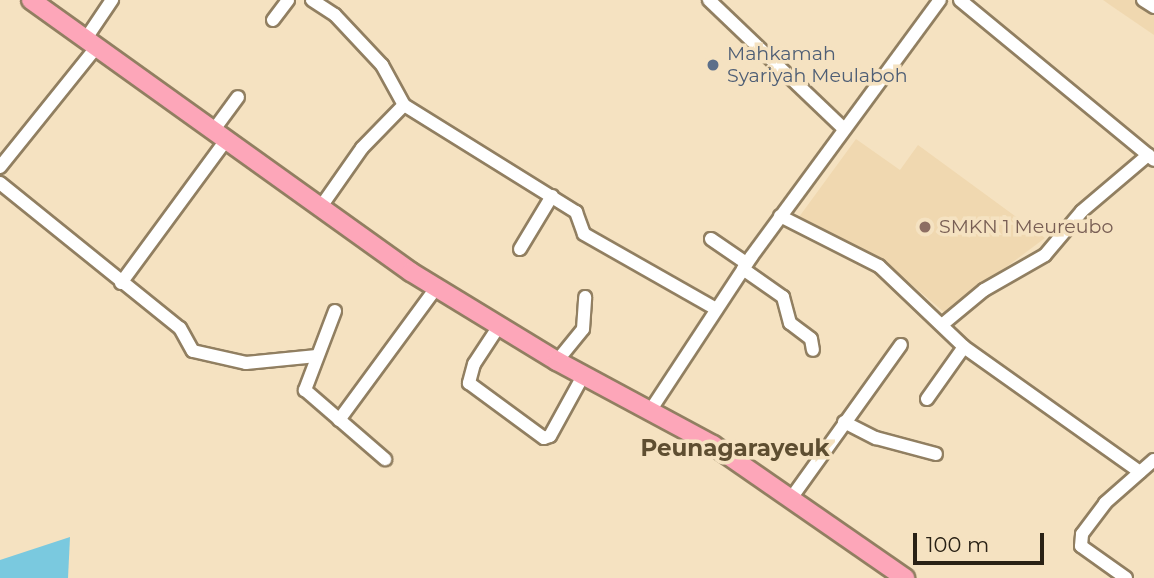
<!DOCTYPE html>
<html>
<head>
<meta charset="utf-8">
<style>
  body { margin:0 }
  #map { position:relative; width:1154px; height:578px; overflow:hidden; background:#f5e2c1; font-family:Montserrat,sans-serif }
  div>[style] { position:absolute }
  .built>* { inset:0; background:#f0d8b0 }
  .water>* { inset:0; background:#7ac9df }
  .roads { filter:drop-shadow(2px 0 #917f61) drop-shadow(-2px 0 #917f61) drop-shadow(0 2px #917f61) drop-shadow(0 -2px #917f61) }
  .minor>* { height:12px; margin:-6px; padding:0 6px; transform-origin:6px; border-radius:6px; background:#fff }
  .highway>* { height:18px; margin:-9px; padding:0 9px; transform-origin:9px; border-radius:9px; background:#fda6b9 }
  .dots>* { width:19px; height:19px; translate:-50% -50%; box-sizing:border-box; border:4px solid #f5e2c1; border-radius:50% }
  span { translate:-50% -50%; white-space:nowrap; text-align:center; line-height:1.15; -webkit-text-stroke:7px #f5e2c1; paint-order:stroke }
  .service-label { font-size:19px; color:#4e5e75 }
  .left { translate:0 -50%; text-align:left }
  .education-label { font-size:19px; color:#785e54 }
  .quarter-label { font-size:23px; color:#5e4e31; font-weight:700 }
  .scale { position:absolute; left:913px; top:533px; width:131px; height:32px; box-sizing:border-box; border:4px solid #292115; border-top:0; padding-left:9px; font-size:21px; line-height:24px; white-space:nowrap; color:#292115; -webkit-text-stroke:5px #f5e2c1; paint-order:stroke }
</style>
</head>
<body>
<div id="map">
  <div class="built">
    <i style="clip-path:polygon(1103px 0,1154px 0,1154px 35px,1113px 7px)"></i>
    <i style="clip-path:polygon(856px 139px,900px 170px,918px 145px,1045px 238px,945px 313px,890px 266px,799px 217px)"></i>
  </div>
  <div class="water">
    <i style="clip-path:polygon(70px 537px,68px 578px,0 578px,0 560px)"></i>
  </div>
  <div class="roads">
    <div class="minor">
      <i style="left:312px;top:0;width:27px;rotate:33deg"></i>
      <i style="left:335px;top:15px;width:69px;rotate:46.8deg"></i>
      <i style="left:382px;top:65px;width:46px;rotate:61.2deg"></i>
      <i style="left:404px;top:105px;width:203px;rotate:31.9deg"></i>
      <i style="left:576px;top:212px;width:23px;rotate:70deg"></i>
      <i style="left:584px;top:234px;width:152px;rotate:29.6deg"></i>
      <i style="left:709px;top:0;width:185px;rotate:43.7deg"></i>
      <i style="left:960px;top:0;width:251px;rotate:39.5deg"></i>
      <i style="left:1143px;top:0;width:13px;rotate:32deg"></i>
      <i style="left:273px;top:20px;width:25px;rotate:-53deg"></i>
      <i style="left:87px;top:37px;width:45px;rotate:-56deg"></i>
      <i style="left:213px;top:131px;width:42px;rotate:-53.7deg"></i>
      <i style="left:0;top:167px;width:156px;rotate:-51.2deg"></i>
      <i style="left:0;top:183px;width:231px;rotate:38.9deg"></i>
      <i style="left:180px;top:328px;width:26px;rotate:61deg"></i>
      <i style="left:193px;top:351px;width:54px;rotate:12.8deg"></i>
      <i style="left:246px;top:363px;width:71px;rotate:-5.6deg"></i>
      <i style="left:320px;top:208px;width:73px;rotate:-55deg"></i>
      <i style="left:362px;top:148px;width:60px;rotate:-45.7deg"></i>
      <i style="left:780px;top:216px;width:111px;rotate:26.8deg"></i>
      <i style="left:879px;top:266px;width:117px;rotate:43.6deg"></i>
      <i style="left:964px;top:347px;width:216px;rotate:35.4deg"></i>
      <i style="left:711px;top:239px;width:42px;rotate:34.4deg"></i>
      <i style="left:520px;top:249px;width:62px;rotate:-58.9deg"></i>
      <i style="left:743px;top:269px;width:49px;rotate:35deg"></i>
      <i style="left:783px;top:297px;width:27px;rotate:75deg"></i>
      <i style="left:790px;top:323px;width:26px;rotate:37deg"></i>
      <i style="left:811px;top:339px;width:11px;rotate:80deg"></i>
      <i style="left:121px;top:283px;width:177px;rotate:-53.7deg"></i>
      <i style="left:335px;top:311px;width:85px;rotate:110.8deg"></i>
      <i style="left:305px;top:390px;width:106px;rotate:40.8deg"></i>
      <i style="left:943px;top:324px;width:53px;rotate:-39.7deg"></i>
      <i style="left:984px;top:290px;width:70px;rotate:-29.8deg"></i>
      <i style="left:1045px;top:255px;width:57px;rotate:-49.9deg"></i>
      <i style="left:1082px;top:211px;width:87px;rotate:-40.3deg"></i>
      <i style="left:499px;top:326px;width:45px;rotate:123.3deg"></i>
      <i style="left:474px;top:364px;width:20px;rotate:105deg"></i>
      <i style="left:469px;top:383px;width:93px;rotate:36.3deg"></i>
      <i style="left:544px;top:438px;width:6px;rotate:-18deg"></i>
      <i style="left:550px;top:436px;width:68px;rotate:-61.2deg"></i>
      <i style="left:557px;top:361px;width:41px;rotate:-50.9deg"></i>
      <i style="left:583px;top:329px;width:32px;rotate:-86deg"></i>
      <i style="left:927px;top:399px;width:64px;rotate:-54.6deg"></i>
      <i style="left:650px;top:411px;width:184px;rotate:-56.7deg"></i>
      <i style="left:751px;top:257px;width:319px;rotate:-53.7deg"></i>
      <i style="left:339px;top:420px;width:164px;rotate:-53.7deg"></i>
      <i style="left:844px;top:422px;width:36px;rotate:27deg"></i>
      <i style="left:876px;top:438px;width:62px;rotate:14.9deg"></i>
      <i style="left:792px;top:497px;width:187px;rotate:-54.4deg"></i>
      <i style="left:1126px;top:578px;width:55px;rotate:-144.6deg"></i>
      <i style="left:1081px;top:546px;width:12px;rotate:-85deg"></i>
      <i style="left:1082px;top:534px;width:39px;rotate:-53deg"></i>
      <i style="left:1105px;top:503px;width:65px;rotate:-41.3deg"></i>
    </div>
    <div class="highway">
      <i style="left:31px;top:0;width:467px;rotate:35.6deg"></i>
      <i style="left:411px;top:272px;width:171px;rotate:31.4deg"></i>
      <i style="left:557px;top:361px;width:177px;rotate:28.3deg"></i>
      <i style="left:713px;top:445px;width:234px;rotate:34.7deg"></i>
    </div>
  </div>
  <div class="dots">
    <i style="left:713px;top:65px;background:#5c6f8a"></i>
    <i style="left:925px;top:227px;background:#8d6e63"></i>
  </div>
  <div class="service-label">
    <span class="left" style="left:727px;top:65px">Mahkamah<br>Syariyah Meulaboh</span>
  </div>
  <div class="education-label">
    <span class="left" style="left:939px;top:227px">SMKN 1 Meureubo</span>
  </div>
  <div class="quarter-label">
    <span style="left:735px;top:448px">Peunagarayeuk</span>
  </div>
  <div class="scale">100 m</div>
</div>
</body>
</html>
